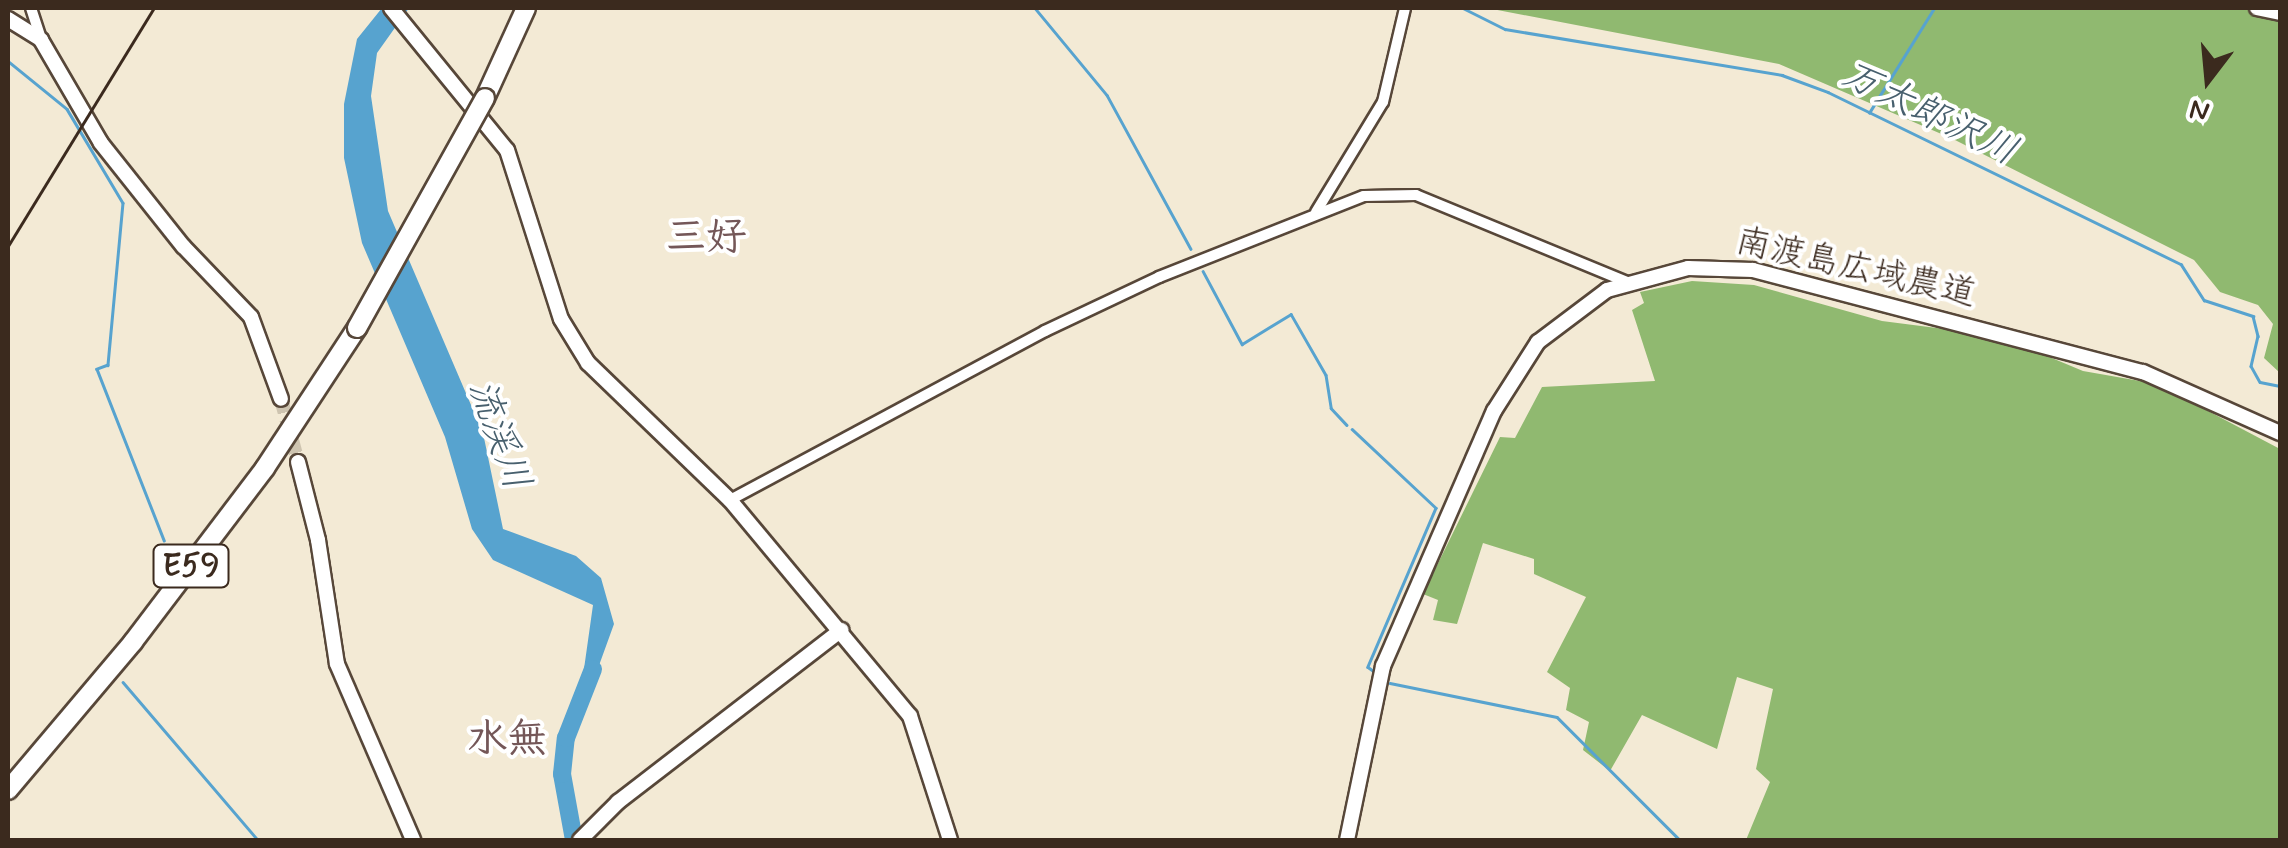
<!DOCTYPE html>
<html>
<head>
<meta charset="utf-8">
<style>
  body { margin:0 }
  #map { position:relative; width:2288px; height:848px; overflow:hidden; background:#f3ead5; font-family:Mynerve,"Klee One",sans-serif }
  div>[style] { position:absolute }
  .forest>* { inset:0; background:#90b970 }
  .water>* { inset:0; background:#57a3cf }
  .stream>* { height:2.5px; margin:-1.25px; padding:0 1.25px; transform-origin:1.25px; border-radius:1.25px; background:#57a3cf }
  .river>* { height:18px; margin:-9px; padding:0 9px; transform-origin:9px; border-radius:9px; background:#57a3cf }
  .secondary-tunnel>* { height:14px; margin-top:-7px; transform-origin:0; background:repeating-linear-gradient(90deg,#cec4b0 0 14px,transparent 0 21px) }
  .roads { filter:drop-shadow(2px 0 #574739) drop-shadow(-2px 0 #574739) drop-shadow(0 2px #574739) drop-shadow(0 -2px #574739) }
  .street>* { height:10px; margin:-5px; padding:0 5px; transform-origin:5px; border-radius:5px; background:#fff }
  .secondary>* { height:14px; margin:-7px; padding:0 7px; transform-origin:7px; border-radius:7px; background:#fff }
  .highway>* { height:18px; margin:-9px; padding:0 9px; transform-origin:9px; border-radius:9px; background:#fff }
  .rail>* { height:2.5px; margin:-1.25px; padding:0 1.25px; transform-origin:1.25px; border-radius:1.25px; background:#3b2a1e }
  .bridges { filter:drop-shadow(2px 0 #574739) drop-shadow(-2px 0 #574739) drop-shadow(0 2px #574739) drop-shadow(0 -2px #574739) }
  .highway-bridge>* { height:18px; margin:-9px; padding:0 9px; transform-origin:9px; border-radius:9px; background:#fff }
  span { translate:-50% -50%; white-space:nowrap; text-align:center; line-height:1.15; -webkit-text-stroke:8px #fff; paint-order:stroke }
  .shield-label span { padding:2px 8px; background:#fff; border:2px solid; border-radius:8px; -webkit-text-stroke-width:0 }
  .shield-label { font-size:32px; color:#3b2a1e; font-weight:700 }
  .street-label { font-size:35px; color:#3b2a1e }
  .water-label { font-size:38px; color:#48606e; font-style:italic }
  .quarter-label { font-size:40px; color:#745758; font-weight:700 }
  .frame { position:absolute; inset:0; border:10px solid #3b2a1e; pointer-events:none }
  .north { position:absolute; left:2158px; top:30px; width:100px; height:100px; -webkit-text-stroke:8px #fff; paint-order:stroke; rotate:196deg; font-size:28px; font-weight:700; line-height:40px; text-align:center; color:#3b2a1e }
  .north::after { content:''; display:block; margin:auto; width:35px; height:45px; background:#3b2a1e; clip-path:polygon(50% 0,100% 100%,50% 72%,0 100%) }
</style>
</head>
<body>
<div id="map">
  <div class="forest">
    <i style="clip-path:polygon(1487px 8px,2280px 8px,2280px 373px,2264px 358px,2273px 324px,2258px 305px,2220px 292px,2194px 260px,1953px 139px,1779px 64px)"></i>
    <i style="clip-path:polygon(1692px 281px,1754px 285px,1882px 321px,1999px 336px,2083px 371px,2157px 384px,2280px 449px,2280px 840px,1746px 840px,1770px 782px,1756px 769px,1773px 689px,1737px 677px,1717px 749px,1642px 715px,1610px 771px,1583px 750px,1589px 722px,1566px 710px,1570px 688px,1547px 672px,1586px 597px,1534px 574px,1534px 559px,1483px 543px,1457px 624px,1433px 620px,1438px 600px,1423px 594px,1500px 437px,1515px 438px,1542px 387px,1655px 381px,1632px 310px,1644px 303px,1640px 292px)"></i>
  </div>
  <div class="water">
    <i style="clip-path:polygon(382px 8px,409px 8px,377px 53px,371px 96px,388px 211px,483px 433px,503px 529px,576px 556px,601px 578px,614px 624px,589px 693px,582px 683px,593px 605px,493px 560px,472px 529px,445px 437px,362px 243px,344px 158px,344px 104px,357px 39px)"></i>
  </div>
  <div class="stream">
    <i style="left:1035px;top:8px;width:113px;rotate:50.4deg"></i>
    <i style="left:1107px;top:95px;width:175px;rotate:61.4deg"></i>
    <i style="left:1463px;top:8px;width:47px;rotate:26.6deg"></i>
    <i style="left:1505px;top:29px;width:281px;rotate:9.4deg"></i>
    <i style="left:1782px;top:75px;width:49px;rotate:20.3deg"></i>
    <i style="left:1828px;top:92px;width:393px;rotate:26deg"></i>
    <i style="left:2181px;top:264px;width:43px;rotate:57.4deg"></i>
    <i style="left:2204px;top:300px;width:52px;rotate:18.1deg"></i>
    <i style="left:2253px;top:316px;width:21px;rotate:76deg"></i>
    <i style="left:2258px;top:336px;width:31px;rotate:103deg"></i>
    <i style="left:2251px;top:366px;width:18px;rotate:61deg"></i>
    <i style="left:2260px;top:382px;width:20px;rotate:11deg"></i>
    <i style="left:8px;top:61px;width:76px;rotate:39.1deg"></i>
    <i style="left:67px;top:109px;width:109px;rotate:59.2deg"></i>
    <i style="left:123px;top:203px;width:163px;rotate:95.3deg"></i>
    <i style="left:108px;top:365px;width:12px;rotate:160deg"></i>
    <i style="left:97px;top:369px;width:184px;rotate:68.6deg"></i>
    <i style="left:1869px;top:113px;width:123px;rotate:-58.2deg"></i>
    <i style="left:1203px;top:271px;width:83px;rotate:61.9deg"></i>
    <i style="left:1242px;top:344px;width:57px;rotate:-31.5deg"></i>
    <i style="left:1291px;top:314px;width:70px;rotate:60.2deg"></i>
    <i style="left:1326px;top:375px;width:33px;rotate:81deg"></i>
    <i style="left:1331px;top:408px;width:23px;rotate:47deg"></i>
    <i style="left:1352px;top:429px;width:115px;rotate:43.2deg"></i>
    <i style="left:1436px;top:508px;width:173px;rotate:113.2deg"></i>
    <i style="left:1368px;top:667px;width:9px;rotate:36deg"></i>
    <i style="left:123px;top:682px;width:208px;rotate:49.5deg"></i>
    <i style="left:1390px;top:683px;width:170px;rotate:11.5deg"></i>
    <i style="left:1557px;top:717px;width:174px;rotate:45deg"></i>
  </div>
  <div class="river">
    <i style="left:574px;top:840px;width:67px;rotate:-100.3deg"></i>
    <i style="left:562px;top:774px;width:36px;rotate:-84deg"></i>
    <i style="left:566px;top:738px;width:74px;rotate:-68.6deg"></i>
  </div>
  <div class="secondary-tunnel">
    <i style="left:281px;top:399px;width:65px;rotate:74.9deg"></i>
  </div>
  <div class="roads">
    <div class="street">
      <i style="left:31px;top:8px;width:33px;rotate:72deg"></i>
      <i style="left:1316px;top:212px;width:129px;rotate:-58.7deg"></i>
      <i style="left:1383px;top:102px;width:97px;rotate:-76.8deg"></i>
      <i style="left:730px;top:500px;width:357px;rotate:-28.2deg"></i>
      <i style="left:1045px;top:331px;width:126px;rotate:-25.3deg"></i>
      <i style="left:1159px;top:277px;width:220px;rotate:-21.6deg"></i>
      <i style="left:1364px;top:196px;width:52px;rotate:-1.1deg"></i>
      <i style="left:1416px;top:195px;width:228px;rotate:22.4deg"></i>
    </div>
    <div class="secondary">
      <i style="left:391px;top:8px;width:183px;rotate:50.8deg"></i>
      <i style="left:507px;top:150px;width:177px;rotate:72.3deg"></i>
      <i style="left:561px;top:319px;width:52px;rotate:58.5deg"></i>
      <i style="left:588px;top:363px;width:197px;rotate:44deg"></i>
      <i style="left:730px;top:500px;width:281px;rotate:50.2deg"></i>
      <i style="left:910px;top:716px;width:130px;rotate:72.1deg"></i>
      <i style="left:2257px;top:8px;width:24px;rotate:12deg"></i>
      <i style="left:8px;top:19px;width:39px;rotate:32deg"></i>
      <i style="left:41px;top:40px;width:119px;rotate:59.8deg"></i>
      <i style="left:101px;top:143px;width:132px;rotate:51.5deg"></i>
      <i style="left:183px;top:246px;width:98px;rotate:46.2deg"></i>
      <i style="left:251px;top:317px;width:87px;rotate:69.9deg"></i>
      <i style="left:298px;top:462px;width:81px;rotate:75.6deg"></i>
      <i style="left:318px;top:540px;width:125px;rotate:81.3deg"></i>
      <i style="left:337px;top:664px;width:192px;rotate:66.6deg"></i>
      <i style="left:580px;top:840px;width:54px;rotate:-45deg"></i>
      <i style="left:618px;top:802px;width:282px;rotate:-37.6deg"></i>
      <i style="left:1347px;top:840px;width:178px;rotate:-78.3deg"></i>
      <i style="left:1383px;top:666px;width:278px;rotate:-66.5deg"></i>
      <i style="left:1494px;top:411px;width:82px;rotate:-57.5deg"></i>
      <i style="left:1538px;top:342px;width:86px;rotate:-37deg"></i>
      <i style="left:1607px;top:290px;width:84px;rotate:-15.2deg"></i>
      <i style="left:1688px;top:268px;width:65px;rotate:1.8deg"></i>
      <i style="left:1753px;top:270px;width:403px;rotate:14.7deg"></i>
      <i style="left:2143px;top:372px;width:150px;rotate:24deg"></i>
    </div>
    <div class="highway">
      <i style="left:485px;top:98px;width:99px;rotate:-65.5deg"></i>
      <i style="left:8px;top:790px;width:194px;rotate:-49.8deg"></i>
      <i style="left:133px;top:642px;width:218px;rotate:-52.8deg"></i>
      <i style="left:265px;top:468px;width:168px;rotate:-56.7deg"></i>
    </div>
  </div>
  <div class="rail">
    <i style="left:8px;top:246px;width:279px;rotate:-58.5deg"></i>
  </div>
  <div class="bridges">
    <div class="highway-bridge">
      <i style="left:357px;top:328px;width:263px;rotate:-60.9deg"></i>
    </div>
  </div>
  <div class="shield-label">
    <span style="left:191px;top:566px">E59</span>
  </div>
  <div class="street-label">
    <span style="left:1856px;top:268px;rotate:13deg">南渡島広域農道</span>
  </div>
  <div class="water-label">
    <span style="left:1929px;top:114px;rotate:26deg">万太郎沢川</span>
    <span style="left:498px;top:435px;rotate:70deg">流渓川</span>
  </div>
  <div class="quarter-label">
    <span style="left:706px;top:238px">三好</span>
    <span style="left:507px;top:740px">水無</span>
  </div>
  <div class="frame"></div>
  <div class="north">N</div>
</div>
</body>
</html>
